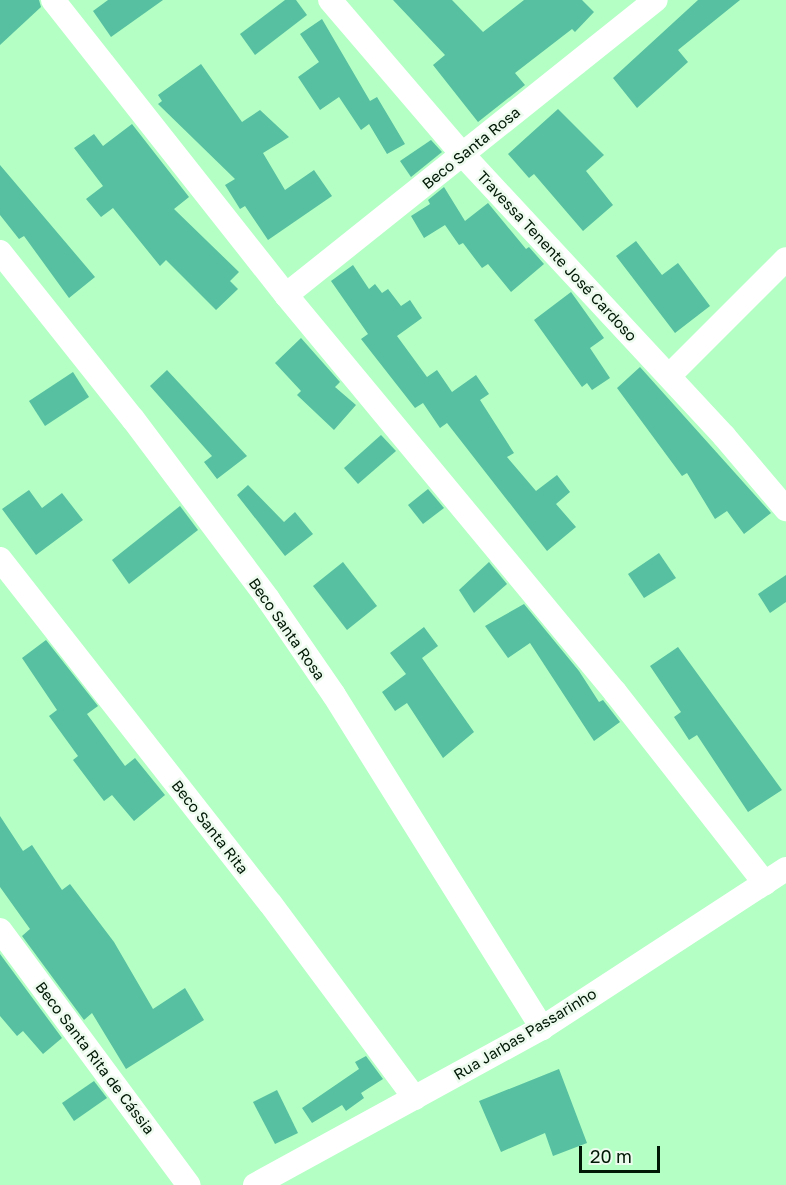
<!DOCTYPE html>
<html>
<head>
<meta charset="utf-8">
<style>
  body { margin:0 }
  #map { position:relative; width:786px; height:1185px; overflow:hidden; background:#b3ffc4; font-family:"Golos Text",sans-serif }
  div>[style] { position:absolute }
  .building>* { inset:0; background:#56c0a0 }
  .street>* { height:24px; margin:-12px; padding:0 12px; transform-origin:12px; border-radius:12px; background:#fff }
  span { translate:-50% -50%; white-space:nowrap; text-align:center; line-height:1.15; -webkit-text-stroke:5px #edfbef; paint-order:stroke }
  .street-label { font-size:15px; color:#001805 }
  .scale { position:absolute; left:579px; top:1146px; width:81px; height:27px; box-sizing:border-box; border:3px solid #001805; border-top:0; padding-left:8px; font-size:18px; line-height:21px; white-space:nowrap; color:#001805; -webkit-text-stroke:4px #edfbef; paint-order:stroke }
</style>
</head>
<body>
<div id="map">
  <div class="building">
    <i style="clip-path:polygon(0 0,39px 0,41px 7px,0 45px)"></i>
    <i style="clip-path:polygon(108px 0,163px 0,111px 37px,93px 11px)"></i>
    <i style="clip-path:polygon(285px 0,296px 0,307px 15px,255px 55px,240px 34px)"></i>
    <i style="clip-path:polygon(393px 0,452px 0,483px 32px,524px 0,582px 0,594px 12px,575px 32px,572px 29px,515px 73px,525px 85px,478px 122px,433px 65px,445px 55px)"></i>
    <i style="clip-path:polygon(698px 0,740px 0,678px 50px,688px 62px,637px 108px,613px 78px)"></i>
    <i style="clip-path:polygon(322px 19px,370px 101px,377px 97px,405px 144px,387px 154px,369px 124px,361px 130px,339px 97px,320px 110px,298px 77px,319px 62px,300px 34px)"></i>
    <i style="clip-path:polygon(201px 64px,242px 122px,260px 110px,289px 137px,263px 153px,285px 190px,314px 170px,332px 196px,268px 240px,245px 206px,240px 209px,225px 185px,235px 179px,158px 104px,162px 101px,158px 95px)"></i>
    <i style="clip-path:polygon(558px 109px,604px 155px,586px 171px,613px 205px,583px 231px,534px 174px,529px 178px,508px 154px)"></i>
    <i style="clip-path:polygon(132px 124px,189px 197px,174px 209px,239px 272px,230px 281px,238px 289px,216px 310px,166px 260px,160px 266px,113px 208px,101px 217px,86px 199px,103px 186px,74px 148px,94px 134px,103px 146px)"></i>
    <i style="clip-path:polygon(431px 140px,442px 152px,411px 177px,400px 161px)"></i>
    <i style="clip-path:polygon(0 165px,95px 277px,69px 298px,24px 236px,19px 239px,0 215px)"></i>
    <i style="clip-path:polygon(444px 187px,465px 221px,488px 203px,526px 249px,529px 247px,544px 264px,511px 292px,488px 264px,482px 268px,463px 243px,459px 245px,445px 225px,424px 238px,411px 216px,430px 204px,428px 200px)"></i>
    <i style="clip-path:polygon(636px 241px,662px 275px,678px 263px,710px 306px,675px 333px,616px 256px)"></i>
    <i style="clip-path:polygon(353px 265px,369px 289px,375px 284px,382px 293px,388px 289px,401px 306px,410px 300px,422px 318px,397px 336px,427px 377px,437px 370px,452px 392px,476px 375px,489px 394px,480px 400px,514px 453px,507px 457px,536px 491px,557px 475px,570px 492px,556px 504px,576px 527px,547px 551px,447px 423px,440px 428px,423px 403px,415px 408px,361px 339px,368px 334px,331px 281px)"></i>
    <i style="clip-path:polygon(571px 292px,604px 338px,590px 348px,610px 378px,592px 390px,587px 383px,582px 387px,534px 320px)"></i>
    <i style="clip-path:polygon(301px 338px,340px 382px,335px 387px,356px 405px,334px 430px,297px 395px,301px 391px,275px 363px)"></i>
    <i style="clip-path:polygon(640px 367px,771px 513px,744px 534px,727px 511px,715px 519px,687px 473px,682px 476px,617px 388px)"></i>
    <i style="clip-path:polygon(167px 370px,247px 456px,217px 479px,204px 462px,212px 456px,150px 386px)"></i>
    <i style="clip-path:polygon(73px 372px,89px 397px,45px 426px,29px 401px)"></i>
    <i style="clip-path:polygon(381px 435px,396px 451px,358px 484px,344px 468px)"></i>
    <i style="clip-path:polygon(248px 485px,284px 522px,295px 512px,313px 534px,285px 556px,237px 495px)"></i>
    <i style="clip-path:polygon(428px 489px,444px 508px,423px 524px,408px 505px)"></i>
    <i style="clip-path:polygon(29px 490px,42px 508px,62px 493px,83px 520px,36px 555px,2px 509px)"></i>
    <i style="clip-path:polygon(180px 506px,198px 530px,129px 584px,112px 560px)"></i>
    <i style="clip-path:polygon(659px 553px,676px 578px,644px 598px,628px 574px)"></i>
    <i style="clip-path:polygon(343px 562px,377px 606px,347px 630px,313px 586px)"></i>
    <i style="clip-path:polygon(489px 562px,507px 584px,474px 613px,459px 590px)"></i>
    <i style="clip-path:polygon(786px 575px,786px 602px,770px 613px,758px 594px)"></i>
    <i style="clip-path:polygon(524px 604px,579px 671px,599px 702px,603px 700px,620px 722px,594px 741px,530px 643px,508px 658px,485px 626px)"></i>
    <i style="clip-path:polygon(424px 627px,438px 646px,422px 658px,474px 732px,443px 758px,407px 703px,395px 711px,382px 692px,406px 674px,390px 653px)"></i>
    <i style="clip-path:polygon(46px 640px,98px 706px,87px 714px,125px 766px,135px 758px,165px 795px,134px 821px,112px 795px,104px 801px,73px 760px,78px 756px,49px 716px,57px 710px,22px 658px)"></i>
    <i style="clip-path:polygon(678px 647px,782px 790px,748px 812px,697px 735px,689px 740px,674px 717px,681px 712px,650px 666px)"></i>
    <i style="clip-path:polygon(0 816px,23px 851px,32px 845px,62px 890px,70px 884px,114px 942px,153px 1009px,185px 988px,204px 1020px,126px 1069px,92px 1013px,84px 1020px,22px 936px,30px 929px,0 887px)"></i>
    <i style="clip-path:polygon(0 954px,62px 1038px,43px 1054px,23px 1031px,17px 1036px,0 1016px)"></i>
    <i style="clip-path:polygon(366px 1056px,383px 1079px,361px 1093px,364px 1098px,346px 1111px,342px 1105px,312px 1123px,302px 1108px,359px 1069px,355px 1062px)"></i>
    <i style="clip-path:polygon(559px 1069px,587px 1143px,553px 1156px,545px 1133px,501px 1152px,479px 1101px)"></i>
    <i style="clip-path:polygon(94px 1081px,107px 1098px,74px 1121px,62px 1103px)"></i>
    <i style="clip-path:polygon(277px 1090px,298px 1133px,275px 1144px,253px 1102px)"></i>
  </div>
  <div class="street">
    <i style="left:53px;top:0;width:376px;rotate:51.7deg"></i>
    <i style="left:286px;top:295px;width:516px;rotate:50.35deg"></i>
    <i style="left:615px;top:692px;width:243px;rotate:51.9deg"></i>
    <i style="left:330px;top:0;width:204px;rotate:49.4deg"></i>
    <i style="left:463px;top:155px;width:384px;rotate:47.1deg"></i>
    <i style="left:724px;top:436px;width:96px;rotate:49.7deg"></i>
    <i style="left:0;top:252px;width:213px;rotate:51.5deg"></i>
    <i style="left:133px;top:419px;width:225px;rotate:53.1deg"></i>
    <i style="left:268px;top:599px;width:116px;rotate:55.5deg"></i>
    <i style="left:334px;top:695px;width:393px;rotate:58deg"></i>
    <i style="left:286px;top:295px;width:473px;rotate:-38.6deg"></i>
    <i style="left:669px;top:376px;width:165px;rotate:-45deg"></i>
    <i style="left:0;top:559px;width:437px;rotate:51.9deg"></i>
    <i style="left:270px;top:903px;width:243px;rotate:53.4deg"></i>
    <i style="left:0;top:930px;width:317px;rotate:53.5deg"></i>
    <i style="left:255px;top:1185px;width:327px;rotate:-28.7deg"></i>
    <i style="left:542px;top:1028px;width:291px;rotate:-33.1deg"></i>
  </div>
  <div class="street-label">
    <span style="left:471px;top:148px;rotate:-39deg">Beco Santa Rosa</span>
    <span style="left:557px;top:256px;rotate:47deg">Travessa Tenente José Cardoso</span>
    <span style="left:287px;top:629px;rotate:55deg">Beco Santa Rosa</span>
    <span style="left:210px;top:827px;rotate:52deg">Beco Santa Rita</span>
    <span style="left:525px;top:1034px;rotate:-31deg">Rua Jarbas Passarinho</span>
    <span style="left:95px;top:1058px;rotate:53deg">Beco Santa Rita de Cássia</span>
  </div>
  <div class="scale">20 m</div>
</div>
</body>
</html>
